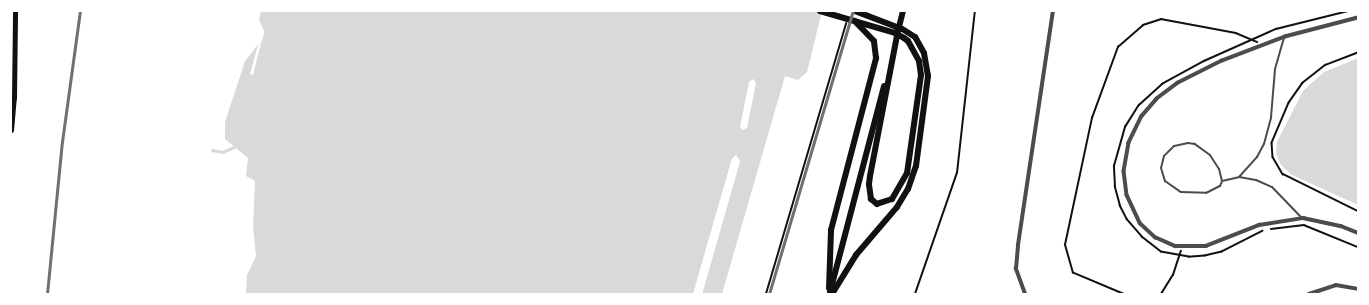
<!DOCTYPE html>
<html>
<head>
<meta charset="utf-8">
<style>
  body { margin:0 }
  #map { position:relative; width:1369px; height:305px; overflow:hidden; background:#fff; font-family:Roboto,sans-serif }
  div>[style] { position:absolute }
  .water>* { inset:0; background:#d9d9d9 }
  .pier>* { inset:0; background:#fff }
  .stream>* { height:2.5px; margin:-1.25px; padding:0 1.25px; transform-origin:1.25px; border-radius:1.25px; background:#d9d9d9 }
  .path>* { height:1.5px; margin:-0.75px; padding:0 0.75px; transform-origin:0.75px; border-radius:0.75px; background:#111 }
  .service>* { height:2px; margin:-1px; padding:0 1px; transform-origin:1px; border-radius:1px; background:#4c4c4c }
  .minor>* { height:3.5px; margin:-1.75px; padding:0 1.75px; transform-origin:1.75px; border-radius:1.75px; background:#4c4c4c }
  .secondary>* { height:5px; margin:-2.5px; padding:0 2.5px; transform-origin:2.5px; border-radius:2.5px; background:#111 }
  .trunk>* { height:6px; margin:-3px; padding:0 3px; transform-origin:3px; border-radius:3px; background:#111 }
  .rail>* { height:2.5px; margin:-1.25px; padding:0 1.25px; transform-origin:1.25px; border-radius:1.25px; background:#707070 }
  span { translate:-50% -50%; white-space:nowrap; text-align:center; line-height:1.15; -webkit-text-stroke:4px #fff; paint-order:stroke }
  .frame { position:absolute; inset:0; border:12px solid #fff; pointer-events:none }
</style>
</head>
<body>
<div id="map">
  <div class="water">
    <i style="clip-path:polygon(261px 11px,822px 11px,807px 72px,798px 80px,785px 76px,722px 294px,702px 294px,740px 161px,736px 155px,732px 159px,693px 294px,246px 294px,247px 275px,256px 256px,253px 227px,255px 181px,246px 176px,248px 158px,225px 139px,225px 122px,245px 61px,263px 38px,264px 31px,259px 20px)"></i>
    <i style="clip-path:polygon(1358px 58px,1358px 205px,1292px 175px,1281px 165px,1276px 154px,1277px 142px,1303px 91px,1324px 72px)"></i>
  </div>
  <div class="pier">
    <i style="clip-path:polygon(257px 20px,264px 31px,253px 75px,250px 74px,259px 42px,257px 42px,262px 32px)"></i>
    <i style="clip-path:polygon(753px 79px,756px 83px,747px 128px,743px 130px,740px 127px,749px 82px)"></i>
    <i style="clip-path:polygon(736px 155px,740px 161px,702px 294px,700px 294px,738px 161px,737px 157px,734px 160px,693px 294px,732px 159px)"></i>
  </div>
  <div class="stream">
    <i style="left:212px;top:150px;width:11px;rotate:10deg"></i>
    <i style="left:223px;top:152px;width:12px;rotate:-24deg"></i>
  </div>
  <div class="path">
    <i style="left:1358px;top:53px;width:34px;rotate:159deg"></i>
    <i style="left:1326px;top:65px;width:29px;rotate:142deg"></i>
    <i style="left:1303px;top:83px;width:24px;rotate:125deg"></i>
    <i style="left:1289px;top:103px;width:43px;rotate:113deg"></i>
    <i style="left:1272px;top:143px;width:14px;rotate:86deg"></i>
    <i style="left:1273px;top:157px;width:20px;rotate:60deg"></i>
    <i style="left:1283px;top:174px;width:84px;rotate:26.3deg"></i>
    <i style="left:1271px;top:229px;width:33px;rotate:-7deg"></i>
    <i style="left:1304px;top:225px;width:58px;rotate:22.2deg"></i>
    <i style="left:1263px;top:231px;width:46px;rotate:152.9deg"></i>
    <i style="left:1222px;top:252px;width:17px;rotate:167deg"></i>
    <i style="left:1205px;top:256px;width:16px;rotate:176deg"></i>
    <i style="left:1189px;top:257px;width:28px;rotate:-170deg"></i>
    <i style="left:1161px;top:252px;width:24px;rotate:-142deg"></i>
    <i style="left:1142px;top:237px;width:23px;rotate:-131deg"></i>
    <i style="left:1127px;top:220px;width:16px;rotate:-117deg"></i>
    <i style="left:1120px;top:206px;width:20px;rotate:-105deg"></i>
    <i style="left:1115px;top:187px;width:21px;rotate:-93deg"></i>
    <i style="left:1114px;top:166px;width:41px;rotate:-74.2deg"></i>
    <i style="left:1125px;top:127px;width:26px;rotate:-58deg"></i>
    <i style="left:1139px;top:105px;width:31px;rotate:-42deg"></i>
    <i style="left:1162px;top:84px;width:48px;rotate:-28.7deg"></i>
    <i style="left:1204px;top:61px;width:79px;rotate:-24deg"></i>
    <i style="left:1276px;top:29px;width:74px;rotate:-14deg"></i>
    <i style="left:766px;top:294px;width:282px;rotate:-73.5deg"></i>
    <i style="left:915px;top:294px;width:128px;rotate:-70.9deg"></i>
    <i style="left:957px;top:173px;width:163px;rotate:-83.7deg"></i>
    <i style="left:1123px;top:294px;width:54px;rotate:-157.2deg"></i>
    <i style="left:1073px;top:273px;width:29px;rotate:-106deg"></i>
    <i style="left:1065px;top:245px;width:130px;rotate:-78deg"></i>
    <i style="left:1092px;top:118px;width:76px;rotate:-69.9deg"></i>
    <i style="left:1118px;top:47px;width:33px;rotate:-41deg"></i>
    <i style="left:1143px;top:25px;width:19px;rotate:-18deg"></i>
    <i style="left:1161px;top:19px;width:76px;rotate:10.6deg"></i>
    <i style="left:1236px;top:33px;width:23px;rotate:23deg"></i>
    <i style="left:1161px;top:294px;width:22px;rotate:-58deg"></i>
    <i style="left:1173px;top:275px;width:25px;rotate:-72deg"></i>
  </div>
  <div class="service">
    <i style="left:1239px;top:177px;width:27px;rotate:-48deg"></i>
    <i style="left:1257px;top:157px;width:15px;rotate:-62deg"></i>
    <i style="left:1264px;top:144px;width:28px;rotate:-75deg"></i>
    <i style="left:1271px;top:117px;width:48px;rotate:-85.2deg"></i>
    <i style="left:1275px;top:69px;width:32px;rotate:-74deg"></i>
    <i style="left:1222px;top:181px;width:12px;rotate:-104deg"></i>
    <i style="left:1219px;top:169px;width:17px;rotate:-123deg"></i>
    <i style="left:1210px;top:155px;width:19px;rotate:-144deg"></i>
    <i style="left:1195px;top:144px;width:7px;rotate:-172deg"></i>
    <i style="left:1188px;top:143px;width:14px;rotate:168deg"></i>
    <i style="left:1174px;top:146px;width:14px;rotate:135deg"></i>
    <i style="left:1164px;top:156px;width:12px;rotate:104deg"></i>
    <i style="left:1161px;top:168px;width:14px;rotate:73deg"></i>
    <i style="left:1165px;top:181px;width:19px;rotate:35deg"></i>
    <i style="left:1181px;top:192px;width:25px;rotate:2deg"></i>
    <i style="left:1206px;top:193px;width:16px;rotate:-27deg"></i>
    <i style="left:1220px;top:186px;width:5px;rotate:-68deg"></i>
    <i style="left:1222px;top:181px;width:17px;rotate:-13deg"></i>
    <i style="left:1239px;top:177px;width:17px;rotate:10deg"></i>
    <i style="left:1256px;top:180px;width:17px;rotate:24deg"></i>
    <i style="left:1272px;top:187px;width:42px;rotate:46deg"></i>
  </div>
  <div class="minor">
    <i style="left:1358px;top:18px;width:75px;rotate:165.4deg"></i>
    <i style="left:1285px;top:37px;width:67px;rotate:159.1deg"></i>
    <i style="left:1222px;top:61px;width:49px;rotate:153.4deg"></i>
    <i style="left:1178px;top:83px;width:26px;rotate:143deg"></i>
    <i style="left:1157px;top:99px;width:23px;rotate:131deg"></i>
    <i style="left:1142px;top:116px;width:30px;rotate:116deg"></i>
    <i style="left:1129px;top:143px;width:28px;rotate:100deg"></i>
    <i style="left:1124px;top:171px;width:24px;rotate:83deg"></i>
    <i style="left:1127px;top:195px;width:31px;rotate:65deg"></i>
    <i style="left:1140px;top:223px;width:21px;rotate:43deg"></i>
    <i style="left:1155px;top:237px;width:22px;rotate:24deg"></i>
    <i style="left:1175px;top:246px;width:31px"></i>
    <i style="left:1206px;top:246px;width:57px;rotate:-21.6deg"></i>
    <i style="left:1259px;top:225px;width:45px;rotate:-9deg"></i>
    <i style="left:1303px;top:218px;width:39px;rotate:12deg"></i>
    <i style="left:1341px;top:226px;width:18px;rotate:22deg"></i>
    <i style="left:1025px;top:294px;width:27px;rotate:-110deg"></i>
    <i style="left:1016px;top:269px;width:24px;rotate:-85deg"></i>
    <i style="left:1018px;top:245px;width:237px;rotate:-81.5deg"></i>
    <i style="left:1309px;top:294px;width:28px;rotate:-18deg"></i>
    <i style="left:1336px;top:285px;width:22px;rotate:10deg"></i>
  </div>
  <div class="secondary">
    <i style="left:11px;top:130px;width:32px;rotate:-85deg"></i>
    <i style="left:14px;top:98px;width:87px;rotate:-89.3deg"></i>
  </div>
  <div class="trunk">
    <i style="left:820px;top:11px;width:78px;rotate:16.3deg"></i>
    <i style="left:895px;top:33px;width:10px;rotate:29deg"></i>
    <i style="left:904px;top:38px;width:5px;rotate:37deg"></i>
    <i style="left:908px;top:41px;width:23px;rotate:61deg"></i>
    <i style="left:919px;top:61px;width:14px;rotate:82deg"></i>
    <i style="left:921px;top:75px;width:99px;rotate:98.1deg"></i>
    <i style="left:907px;top:173px;width:30px;rotate:120deg"></i>
    <i style="left:892px;top:199px;width:16px;rotate:162deg"></i>
    <i style="left:877px;top:204px;width:8px;rotate:-140deg"></i>
    <i style="left:871px;top:199px;width:15px;rotate:-98deg"></i>
    <i style="left:869px;top:184px;width:8px;rotate:-83deg"></i>
    <i style="left:870px;top:176px;width:149px;rotate:-79.1deg"></i>
    <i style="left:898px;top:31px;width:21px;rotate:-76deg"></i>
    <i style="left:829px;top:288px;width:58px;rotate:-88deg"></i>
    <i style="left:831px;top:230px;width:178px;rotate:-75.3deg"></i>
    <i style="left:876px;top:58px;width:17px;rotate:-97deg"></i>
    <i style="left:874px;top:41px;width:28px;rotate:-134deg"></i>
    <i style="left:830px;top:292px;width:213px;rotate:-75.3deg"></i>
    <i style="left:832px;top:294px;width:46px;rotate:-58.4deg"></i>
    <i style="left:856px;top:255px;width:63px;rotate:-49.5deg"></i>
    <i style="left:897px;top:207px;width:21px;rotate:-59deg"></i>
    <i style="left:908px;top:189px;width:24px;rotate:-71deg"></i>
    <i style="left:916px;top:166px;width:91px;rotate:-82.4deg"></i>
    <i style="left:928px;top:76px;width:23px;rotate:-100deg"></i>
    <i style="left:924px;top:53px;width:18px;rotate:-119deg"></i>
    <i style="left:915px;top:37px;width:15px;rotate:-148deg"></i>
    <i style="left:902px;top:29px;width:50px;rotate:-159deg"></i>
  </div>
  <div class="rail">
    <i style="left:47px;top:294px;width:153px;rotate:-84.4deg"></i>
    <i style="left:62px;top:142px;width:132px;rotate:-82.2deg"></i>
    <i style="left:769px;top:294px;width:295px;rotate:-73.5deg"></i>
  </div>
  <div class="frame"></div>
</div>
</body>
</html>
